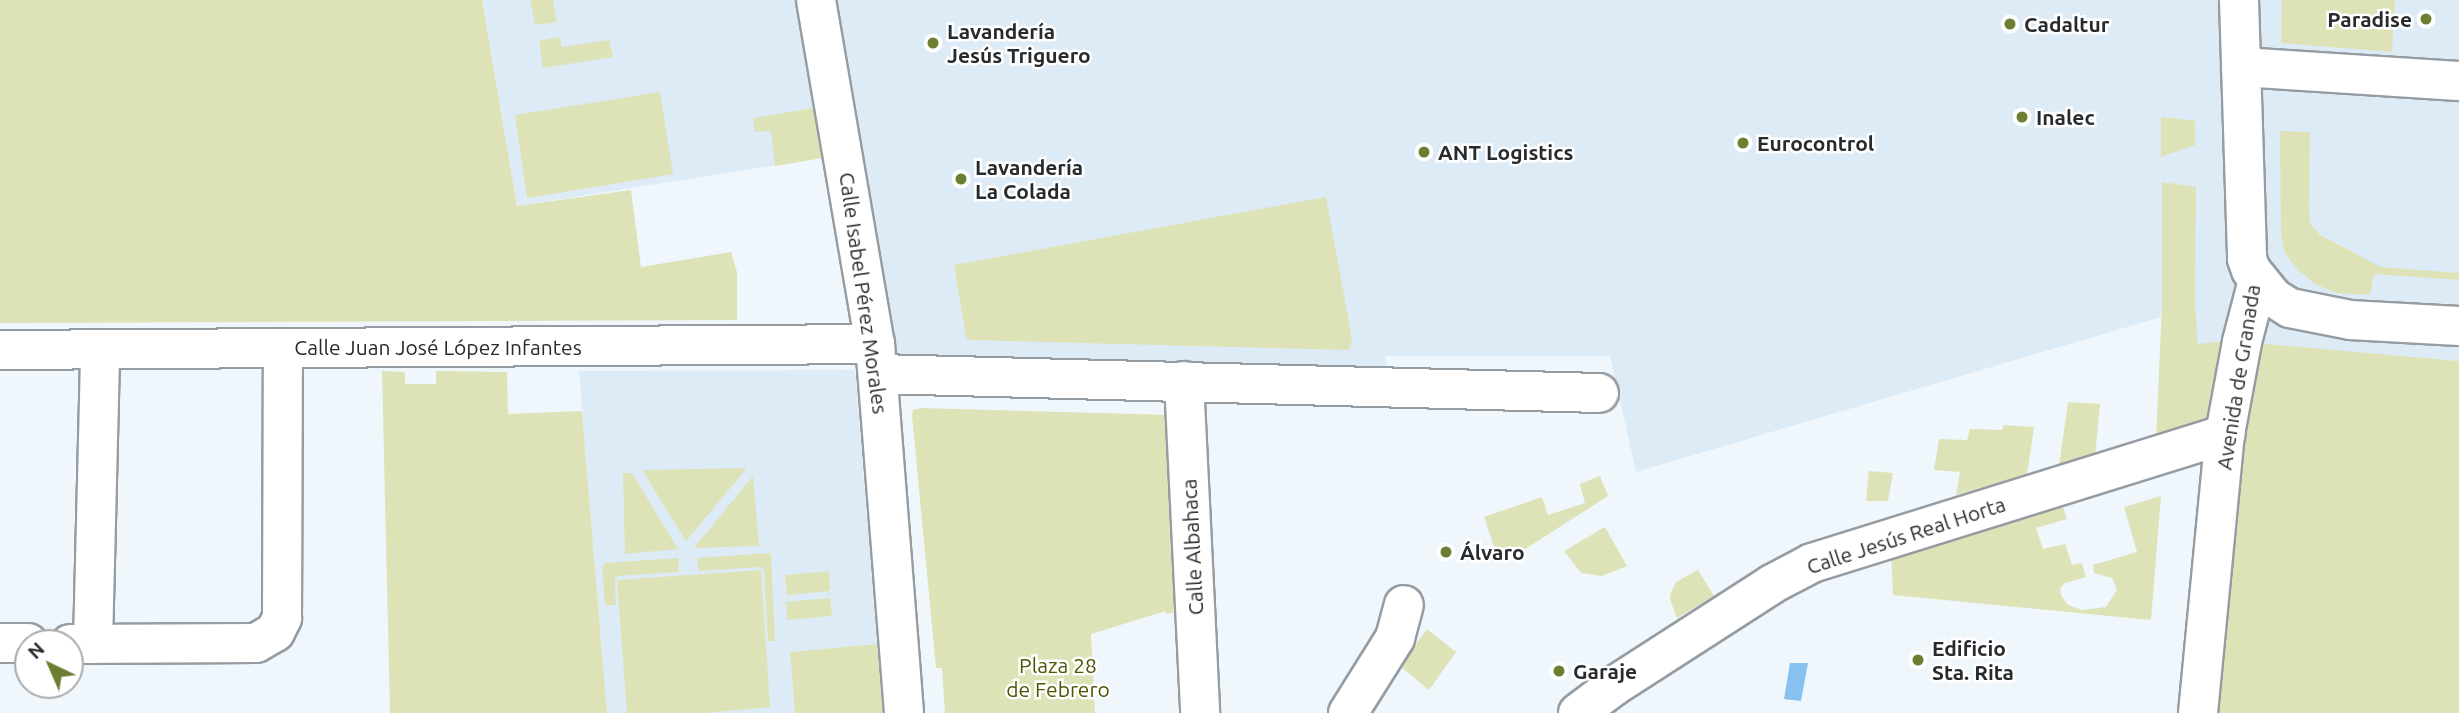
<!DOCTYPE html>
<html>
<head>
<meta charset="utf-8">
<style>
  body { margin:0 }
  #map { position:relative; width:2459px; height:713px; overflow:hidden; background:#eff7fd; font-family:Ubuntu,sans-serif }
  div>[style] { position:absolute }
  .built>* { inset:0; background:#ddebf6 }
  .green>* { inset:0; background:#dde3b7 }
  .water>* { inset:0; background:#88c1ef }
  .roads { filter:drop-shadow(2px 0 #959ca2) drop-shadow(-2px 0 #959ca2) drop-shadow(0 2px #959ca2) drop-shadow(0 -2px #959ca2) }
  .minor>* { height:38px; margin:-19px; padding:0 19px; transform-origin:19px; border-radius:19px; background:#fff }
  .dots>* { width:19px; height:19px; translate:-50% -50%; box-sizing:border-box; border:4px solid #fff; border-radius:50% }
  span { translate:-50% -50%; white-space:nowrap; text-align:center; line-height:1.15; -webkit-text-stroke:5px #fff; paint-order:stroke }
  .poi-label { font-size:21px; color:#282b2e; font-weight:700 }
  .right { translate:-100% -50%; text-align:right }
  .left { translate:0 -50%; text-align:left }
  .street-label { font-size:21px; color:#282b2e }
  .park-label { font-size:21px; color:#4f5403 }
  .north { position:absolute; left:14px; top:629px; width:70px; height:70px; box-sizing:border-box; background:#fff; border:2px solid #a9aaab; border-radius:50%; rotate:316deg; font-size:19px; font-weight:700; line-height:28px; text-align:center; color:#282b2e }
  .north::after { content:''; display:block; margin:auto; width:24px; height:32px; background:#6b7f30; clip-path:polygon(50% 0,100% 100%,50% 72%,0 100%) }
</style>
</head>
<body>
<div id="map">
  <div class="built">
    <i style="clip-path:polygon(482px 0,802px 0,828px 157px,517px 206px)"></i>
    <i style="clip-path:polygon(815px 0,2459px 0,2459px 361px,2226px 341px,2198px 345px,2162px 307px,2161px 317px,1636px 472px,1610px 356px,1385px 356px,1391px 386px,879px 374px)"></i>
    <i style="clip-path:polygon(855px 370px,877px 644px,790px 652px,795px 713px,607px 713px,579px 371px)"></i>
  </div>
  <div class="green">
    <i style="clip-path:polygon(0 0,482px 0,517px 206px,631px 190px,641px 267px,731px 252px,737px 272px,737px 320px,0 323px)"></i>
    <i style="clip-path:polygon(530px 0,553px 0,557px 22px,535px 25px)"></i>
    <i style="clip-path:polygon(2282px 0,2395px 0,2392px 52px,2281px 43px)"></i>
    <i style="clip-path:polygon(560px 37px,562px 47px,609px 40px,613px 57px,543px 68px,539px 41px)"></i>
    <i style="clip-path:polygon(660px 92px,673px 174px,527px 198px,515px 115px)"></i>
    <i style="clip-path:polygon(820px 107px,828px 157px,775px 166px,771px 131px,755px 132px,753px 118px)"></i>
    <i style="clip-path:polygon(2161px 117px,2195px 121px,2195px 145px,2161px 157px)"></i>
    <i style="clip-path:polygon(2280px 131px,2310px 132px,2309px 210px,2310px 223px,2320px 235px,2381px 267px,2459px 273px,2459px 280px,2374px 274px,2370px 295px,2336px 293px,2315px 284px,2297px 269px,2285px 253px,2281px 236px)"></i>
    <i style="clip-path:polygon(2162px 182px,2196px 187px,2195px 306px,2198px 344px,2226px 341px,2215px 403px,2202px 425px,2156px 439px,2162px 306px)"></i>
    <i style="clip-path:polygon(1326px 197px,1352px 339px,1349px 350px,969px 340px,966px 337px,954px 265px)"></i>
    <i style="clip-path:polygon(2242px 342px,2459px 361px,2459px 713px,2199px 713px)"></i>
    <i style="clip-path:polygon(382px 371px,405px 372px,405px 384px,436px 384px,436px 371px,507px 372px,508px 414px,582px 411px,607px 713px,390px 713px)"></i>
    <i style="clip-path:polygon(2068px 402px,2100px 404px,2095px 456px,2059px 466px)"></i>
    <i style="clip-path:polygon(921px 408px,1172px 415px,1176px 612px,1166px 614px,1166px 611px,1091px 634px,1095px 713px,945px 713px,942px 668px,936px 668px,912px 415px,913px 410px)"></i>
    <i style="clip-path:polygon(2004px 425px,2034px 427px,2027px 475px,1956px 495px,1960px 472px,1934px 470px,1939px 439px,1967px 440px,1970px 429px,2002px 430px)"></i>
    <i style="clip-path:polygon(747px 468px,686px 541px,642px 470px)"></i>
    <i style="clip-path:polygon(1869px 471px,1893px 473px,1888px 501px,1866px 501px)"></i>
    <i style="clip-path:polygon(623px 473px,632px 473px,678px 549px,625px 554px)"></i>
    <i style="clip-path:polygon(753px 476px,759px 546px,694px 548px)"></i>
    <i style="clip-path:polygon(1600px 476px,1608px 496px,1519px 553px,1515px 549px,1498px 559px,1484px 517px,1542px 497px,1548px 515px,1585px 503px,1580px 484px)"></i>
    <i style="clip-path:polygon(2161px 496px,2151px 620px,1893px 595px,1891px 553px,2061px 501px,2067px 519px,2036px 528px,2043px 549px,2065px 544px,2072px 565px,2082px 563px,2086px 577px,2065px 583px,2060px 588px,2062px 597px,2068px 605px,2082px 610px,2106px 607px,2117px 590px,2112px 578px,2094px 573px,2093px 565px,2137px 552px,2124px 507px)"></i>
    <i style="clip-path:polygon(1605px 527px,1627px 566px,1602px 576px,1581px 573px,1564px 551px)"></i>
    <i style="clip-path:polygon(771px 553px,775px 641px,768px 641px,764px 570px,761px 567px,699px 571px,697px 558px)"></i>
    <i style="clip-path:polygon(678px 558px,679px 572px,618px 576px,615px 579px,616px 605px,605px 605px,602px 567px,606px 563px)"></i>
    <i style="clip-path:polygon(761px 570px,770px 707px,705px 713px,627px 713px,617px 580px)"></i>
    <i style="clip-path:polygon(1698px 570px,1714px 596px,1677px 618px,1670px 599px,1671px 592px,1676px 582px)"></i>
    <i style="clip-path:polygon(829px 571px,830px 591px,787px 595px,785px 575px)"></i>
    <i style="clip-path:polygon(830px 598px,832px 616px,787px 620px,786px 602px)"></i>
    <i style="clip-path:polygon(1427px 629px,1456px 652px,1429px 690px,1400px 666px)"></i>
    <i style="clip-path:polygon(877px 644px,883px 713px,795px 713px,790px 652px)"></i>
  </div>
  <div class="water">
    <i style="clip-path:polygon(1790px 663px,1808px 663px,1801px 701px,1784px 699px)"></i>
  </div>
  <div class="roads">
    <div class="minor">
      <i style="left:816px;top:0;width:349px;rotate:80.3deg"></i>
      <i style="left:875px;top:344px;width:370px;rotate:85.5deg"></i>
      <i style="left:2239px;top:0;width:259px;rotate:88.2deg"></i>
      <i style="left:2247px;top:259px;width:12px;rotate:70deg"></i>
      <i style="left:2251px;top:270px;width:36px;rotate:51deg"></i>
      <i style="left:2274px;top:298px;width:19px;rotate:32deg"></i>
      <i style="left:2290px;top:308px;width:61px;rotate:11.3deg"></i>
      <i style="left:2350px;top:320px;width:109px;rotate:3.2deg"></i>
      <i style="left:2241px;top:67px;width:218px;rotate:3.7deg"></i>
      <i style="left:0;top:350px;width:875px;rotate:-0.39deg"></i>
      <i style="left:879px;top:374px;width:720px;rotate:1.51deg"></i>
      <i style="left:1184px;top:381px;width:332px;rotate:87.2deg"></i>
      <i style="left:0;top:643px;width:28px"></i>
      <i style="left:70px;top:644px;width:186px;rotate:-0.3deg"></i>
      <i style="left:256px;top:643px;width:22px;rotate:-30deg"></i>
      <i style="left:275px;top:632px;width:16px;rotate:-63deg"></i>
      <i style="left:282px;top:618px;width:270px;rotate:-89.8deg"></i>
      <i style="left:93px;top:644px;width:295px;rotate:-88.6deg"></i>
      <i style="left:1348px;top:713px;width:89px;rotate:-57.9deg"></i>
      <i style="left:1395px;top:638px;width:34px;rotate:-75deg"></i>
      <i style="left:1578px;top:713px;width:45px;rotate:-36.9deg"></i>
      <i style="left:1614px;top:686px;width:188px;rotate:-32.8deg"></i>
      <i style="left:1772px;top:584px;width:45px;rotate:-27.7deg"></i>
      <i style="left:1812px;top:563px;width:433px;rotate:-17.3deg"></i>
      <i style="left:2198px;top:713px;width:280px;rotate:-84.5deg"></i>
      <i style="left:2225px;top:434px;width:94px;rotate:-79.5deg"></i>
      <i style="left:2242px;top:342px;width:64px;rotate:-75.5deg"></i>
    </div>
  </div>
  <div class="dots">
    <i style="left:2426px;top:19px;background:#6b7f30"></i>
    <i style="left:2010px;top:24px;background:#6b7f30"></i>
    <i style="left:933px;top:43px;background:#6b7f30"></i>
    <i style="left:2022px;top:117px;background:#6b7f30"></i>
    <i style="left:1743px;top:143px;background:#6b7f30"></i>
    <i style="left:1424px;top:152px;background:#6b7f30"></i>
    <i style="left:961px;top:179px;background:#6b7f30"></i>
    <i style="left:1446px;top:552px;background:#6b7f30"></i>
    <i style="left:1918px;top:660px;background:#6b7f30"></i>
    <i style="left:1559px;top:671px;background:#6b7f30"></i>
  </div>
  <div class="poi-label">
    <span class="right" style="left:2412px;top:19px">Paradise</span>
    <span class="left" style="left:2024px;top:24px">Cadaltur</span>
    <span class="left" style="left:947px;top:43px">Lavandería<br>Jesús Triguero</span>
    <span class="left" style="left:2036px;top:117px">Inalec</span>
    <span class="left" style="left:1757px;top:143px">Eurocontrol</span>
    <span class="left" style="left:1438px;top:152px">ANT Logistics</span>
    <span class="left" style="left:975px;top:179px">Lavandería<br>La Colada</span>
    <span class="left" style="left:1460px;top:552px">Álvaro</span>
    <span class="left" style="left:1932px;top:660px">Edificio<br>Sta. Rita</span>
    <span class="left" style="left:1573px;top:671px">Garaje</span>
  </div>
  <div class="street-label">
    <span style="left:864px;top:293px;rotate:82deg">Calle Isabel Pérez Morales</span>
    <span style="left:438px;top:347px">Calle Juan José López Infantes</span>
    <span style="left:2238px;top:377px;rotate:-81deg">Avenida de Granada</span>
    <span style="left:1906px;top:535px;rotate:-18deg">Calle Jesús Real Horta</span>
    <span style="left:1192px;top:547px;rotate:-93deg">Calle Albahaca</span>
  </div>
  <div class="park-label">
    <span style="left:1058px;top:677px">Plaza 28<br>de Febrero</span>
  </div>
  <div class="north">N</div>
</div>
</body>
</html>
